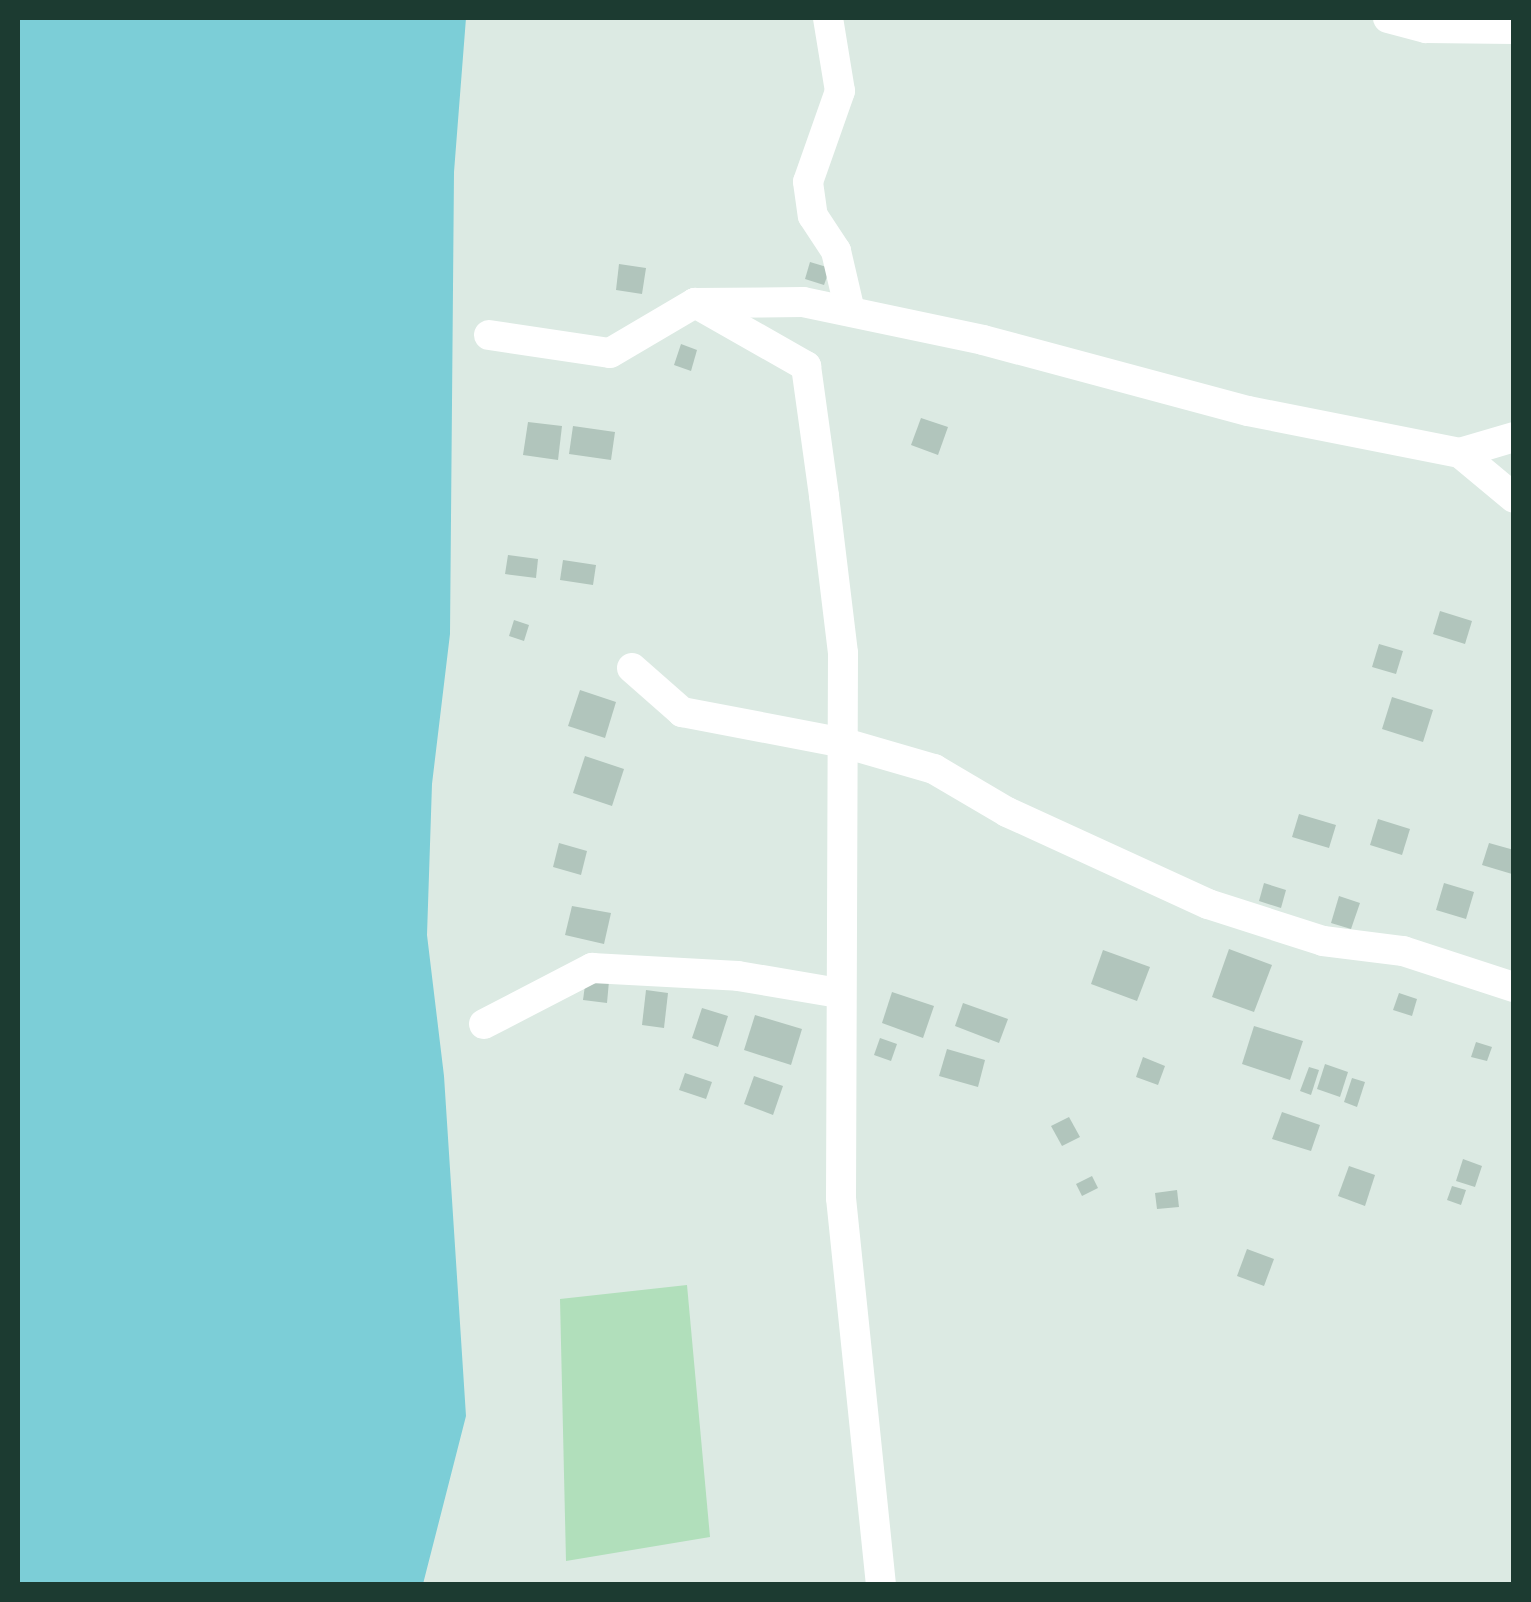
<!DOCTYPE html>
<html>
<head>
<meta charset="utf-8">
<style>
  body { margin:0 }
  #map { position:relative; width:1531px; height:1602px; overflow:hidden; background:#dceae3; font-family:"Varela Round",sans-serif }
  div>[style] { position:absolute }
  .green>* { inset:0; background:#b1dfbb }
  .water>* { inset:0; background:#7cced7 }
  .building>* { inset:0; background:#b1c5bc }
  .minor>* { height:30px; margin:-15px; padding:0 15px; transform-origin:15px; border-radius:15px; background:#fff }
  span { translate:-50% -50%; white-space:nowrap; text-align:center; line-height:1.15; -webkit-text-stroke:9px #ecf7f1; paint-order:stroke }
  .frame { position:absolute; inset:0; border:20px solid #1c3b31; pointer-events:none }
</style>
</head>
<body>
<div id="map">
  <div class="green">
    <i style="clip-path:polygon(687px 1285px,710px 1537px,566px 1561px,560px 1299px)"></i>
  </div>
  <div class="water">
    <i style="clip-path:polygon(18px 18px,466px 18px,454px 172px,450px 634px,432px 784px,427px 935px,444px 1076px,466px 1416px,423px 1584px,18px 1584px)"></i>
  </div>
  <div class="building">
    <i style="clip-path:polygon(810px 262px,830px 268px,824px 285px,805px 279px)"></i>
    <i style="clip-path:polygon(619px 264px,646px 268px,642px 294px,616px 290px)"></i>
    <i style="clip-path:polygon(681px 344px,697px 350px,691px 371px,674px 365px)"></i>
    <i style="clip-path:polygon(921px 418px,948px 427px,938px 455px,911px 445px)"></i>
    <i style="clip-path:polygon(528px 422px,562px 426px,558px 460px,523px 455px)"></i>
    <i style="clip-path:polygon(573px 426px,615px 432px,611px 460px,569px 454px)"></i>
    <i style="clip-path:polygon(508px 555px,538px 559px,536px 578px,505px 574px)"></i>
    <i style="clip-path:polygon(563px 560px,596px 565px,593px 585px,560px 580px)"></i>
    <i style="clip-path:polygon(1440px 611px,1472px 621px,1465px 644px,1433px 634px)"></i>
    <i style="clip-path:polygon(514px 620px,529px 625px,524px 641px,509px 636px)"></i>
    <i style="clip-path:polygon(1379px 644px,1403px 651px,1396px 674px,1372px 667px)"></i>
    <i style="clip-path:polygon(580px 690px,616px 702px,605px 738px,568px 726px)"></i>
    <i style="clip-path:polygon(1392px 697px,1433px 710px,1423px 742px,1382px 729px)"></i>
    <i style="clip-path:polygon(585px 756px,624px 769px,612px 806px,573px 793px)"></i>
    <i style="clip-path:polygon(1299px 814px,1336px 825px,1329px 848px,1292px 837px)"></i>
    <i style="clip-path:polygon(1378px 819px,1410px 829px,1402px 855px,1370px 845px)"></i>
    <i style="clip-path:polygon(559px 843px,587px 851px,581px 875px,553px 867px)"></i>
    <i style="clip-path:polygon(1489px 843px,1514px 850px,1512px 874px,1482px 865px)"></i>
    <i style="clip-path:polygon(1264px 883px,1286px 890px,1281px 908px,1259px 901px)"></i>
    <i style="clip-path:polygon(1444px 883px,1474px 892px,1466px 919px,1436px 910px)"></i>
    <i style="clip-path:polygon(1339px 896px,1360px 903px,1351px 929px,1331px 923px)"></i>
    <i style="clip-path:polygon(572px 906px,611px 913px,604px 944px,565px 935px)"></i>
    <i style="clip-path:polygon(1229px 949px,1272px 965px,1254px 1012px,1212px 997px)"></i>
    <i style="clip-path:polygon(1103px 950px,1150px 967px,1137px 1001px,1091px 984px)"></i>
    <i style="clip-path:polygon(586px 978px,609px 981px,607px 1003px,583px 1000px)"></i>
    <i style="clip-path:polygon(646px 990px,668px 993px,664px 1028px,642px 1025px)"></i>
    <i style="clip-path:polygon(892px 992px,934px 1006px,923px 1038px,882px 1023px)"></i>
    <i style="clip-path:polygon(1399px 993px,1417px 999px,1412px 1016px,1393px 1010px)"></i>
    <i style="clip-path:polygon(963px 1003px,1008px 1019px,999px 1043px,955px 1026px)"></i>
    <i style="clip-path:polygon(702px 1008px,728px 1016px,718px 1047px,692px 1038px)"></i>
    <i style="clip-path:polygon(755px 1015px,802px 1029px,791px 1065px,744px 1050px)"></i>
    <i style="clip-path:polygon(1254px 1026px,1303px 1041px,1290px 1080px,1242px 1064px)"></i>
    <i style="clip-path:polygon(880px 1038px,897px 1044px,891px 1061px,874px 1055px)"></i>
    <i style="clip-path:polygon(1476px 1042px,1492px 1047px,1487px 1061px,1471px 1057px)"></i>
    <i style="clip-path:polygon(947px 1049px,985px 1060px,978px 1087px,939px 1076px)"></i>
    <i style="clip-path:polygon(1143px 1057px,1165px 1066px,1158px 1085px,1136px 1077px)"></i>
    <i style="clip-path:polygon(1325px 1064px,1348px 1072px,1340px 1097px,1317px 1089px)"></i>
    <i style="clip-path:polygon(1309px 1067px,1319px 1070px,1311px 1095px,1300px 1091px)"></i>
    <i style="clip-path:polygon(685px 1073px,712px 1082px,706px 1099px,679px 1090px)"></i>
    <i style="clip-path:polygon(754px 1076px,783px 1086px,773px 1115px,744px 1104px)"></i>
    <i style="clip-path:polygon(1352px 1078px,1365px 1082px,1357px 1107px,1344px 1102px)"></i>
    <i style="clip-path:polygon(1282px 1112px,1320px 1125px,1311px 1151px,1272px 1139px)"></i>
    <i style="clip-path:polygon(1069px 1117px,1080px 1137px,1062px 1146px,1051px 1126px)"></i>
    <i style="clip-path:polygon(1463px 1159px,1482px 1166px,1475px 1187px,1456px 1181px)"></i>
    <i style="clip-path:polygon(1349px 1166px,1375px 1175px,1365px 1206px,1338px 1196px)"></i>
    <i style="clip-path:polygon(1092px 1176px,1098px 1188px,1082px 1196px,1076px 1184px)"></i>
    <i style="clip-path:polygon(1452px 1186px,1466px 1190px,1461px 1205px,1447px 1200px)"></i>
    <i style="clip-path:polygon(1177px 1190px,1179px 1207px,1157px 1209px,1155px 1193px)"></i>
    <i style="clip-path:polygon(1247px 1249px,1274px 1259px,1264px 1286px,1237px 1276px)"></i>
  </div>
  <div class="minor">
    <i style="left:828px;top:18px;width:74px;rotate:80.7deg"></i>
    <i style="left:840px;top:91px;width:96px;rotate:109.4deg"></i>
    <i style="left:808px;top:182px;width:34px;rotate:82deg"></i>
    <i style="left:813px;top:216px;width:42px;rotate:56.7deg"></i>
    <i style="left:836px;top:251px;width:62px;rotate:76.9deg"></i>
    <i style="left:1388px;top:18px;width:39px;rotate:15deg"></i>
    <i style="left:1426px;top:28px;width:88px;rotate:0.7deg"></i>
    <i style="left:695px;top:303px;width:128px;rotate:29.6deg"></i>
    <i style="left:806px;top:366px;width:131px;rotate:82.1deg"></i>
    <i style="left:824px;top:496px;width:158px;rotate:83.1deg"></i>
    <i style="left:843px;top:653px;width:545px;rotate:90.21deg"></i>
    <i style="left:841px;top:1198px;width:388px;rotate:84.1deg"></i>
    <i style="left:489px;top:335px;width:122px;rotate:8.5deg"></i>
    <i style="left:610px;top:353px;width:99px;rotate:-30.5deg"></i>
    <i style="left:695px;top:303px;width:108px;rotate:-0.5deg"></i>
    <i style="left:803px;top:302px;width:184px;rotate:11.9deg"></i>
    <i style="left:983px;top:340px;width:274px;rotate:15deg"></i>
    <i style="left:1248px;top:411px;width:216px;rotate:11.2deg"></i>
    <i style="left:1460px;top:453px;width:70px;rotate:39.8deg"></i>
    <i style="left:1460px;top:453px;width:56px;rotate:-16.5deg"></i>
    <i style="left:632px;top:668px;width:67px;rotate:41.3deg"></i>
    <i style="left:682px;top:712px;width:165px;rotate:10.8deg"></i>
    <i style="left:844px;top:743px;width:94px;rotate:16.1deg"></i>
    <i style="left:934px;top:769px;width:85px;rotate:30.5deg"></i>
    <i style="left:1007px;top:812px;width:221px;rotate:24.6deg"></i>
    <i style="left:1208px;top:904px;width:121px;rotate:17.8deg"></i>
    <i style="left:1323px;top:941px;width:81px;rotate:7.1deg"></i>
    <i style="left:1403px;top:951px;width:117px;rotate:18deg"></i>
    <i style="left:484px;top:1024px;width:122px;rotate:-27.4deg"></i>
    <i style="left:592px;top:968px;width:146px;rotate:3.1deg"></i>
    <i style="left:738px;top:976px;width:102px;rotate:9.6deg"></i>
  </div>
  <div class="frame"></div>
</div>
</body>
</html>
